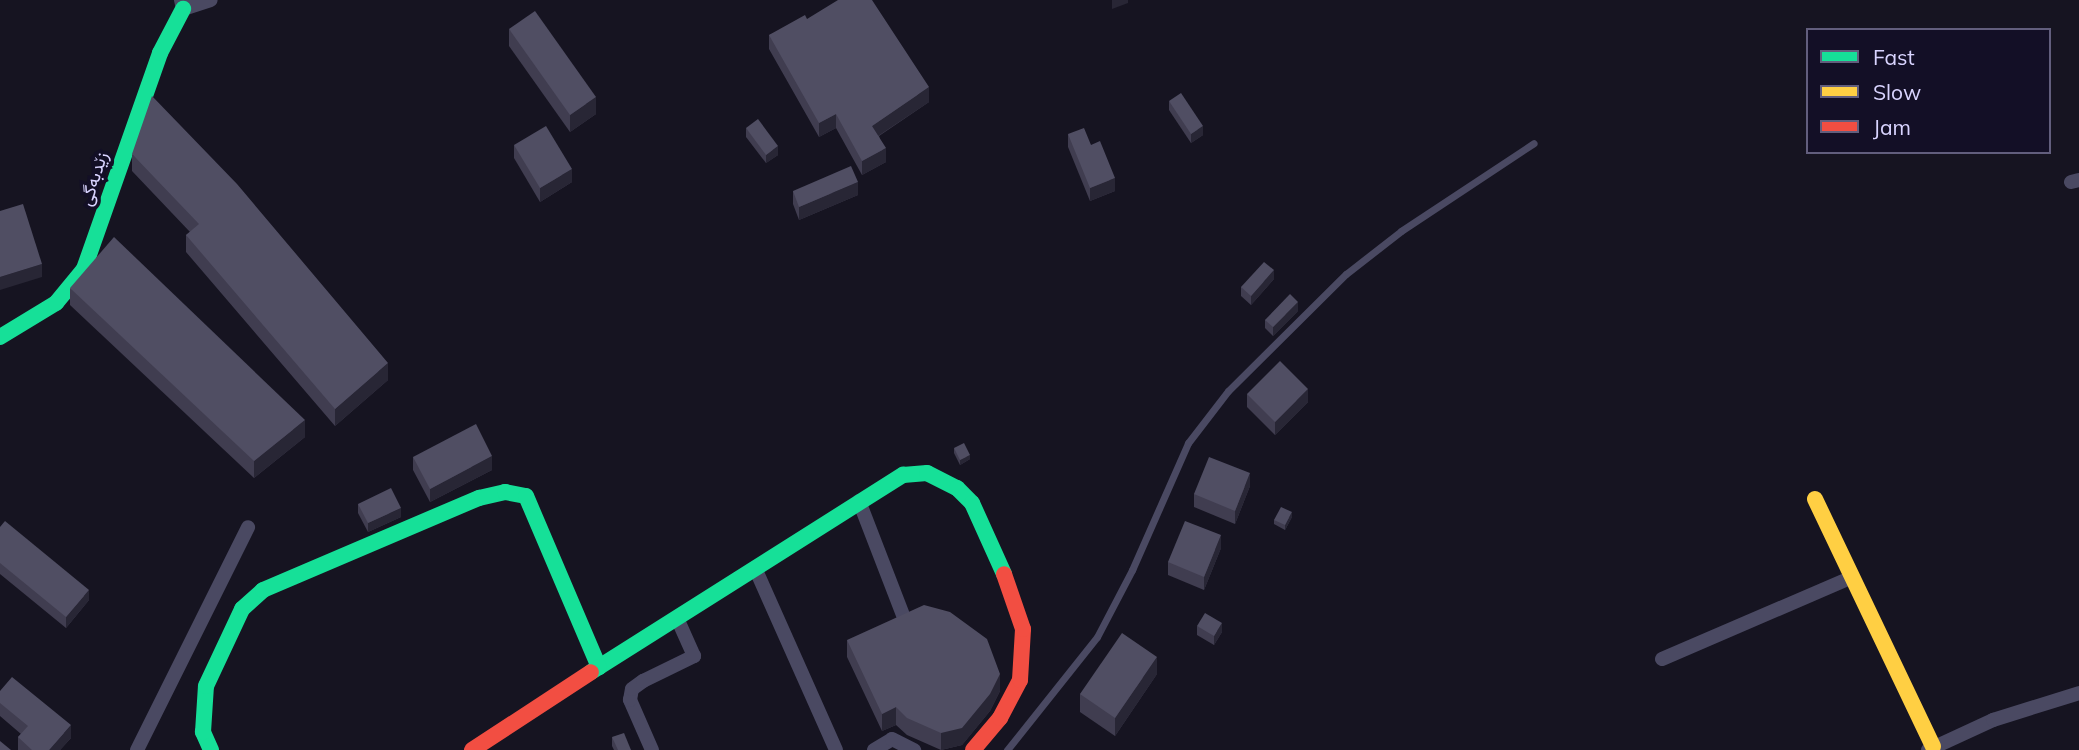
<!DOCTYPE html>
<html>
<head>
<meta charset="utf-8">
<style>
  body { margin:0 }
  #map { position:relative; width:2079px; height:750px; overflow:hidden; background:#161421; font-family:Mulish,Vazirmatn,sans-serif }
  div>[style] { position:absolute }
  .lane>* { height:7px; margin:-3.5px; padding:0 3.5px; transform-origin:3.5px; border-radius:3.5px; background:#4a4962 }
  .street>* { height:14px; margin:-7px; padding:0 7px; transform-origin:7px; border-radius:7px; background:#4a4962 }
  .fast>* { height:16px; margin:-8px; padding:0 8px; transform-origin:8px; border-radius:8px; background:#16e098 }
  .slow>* { height:16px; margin:-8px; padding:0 8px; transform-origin:8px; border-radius:8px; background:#ffcf43 }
  .jam>* { height:16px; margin:-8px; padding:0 8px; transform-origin:8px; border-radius:8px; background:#f24e42 }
  .wall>* { inset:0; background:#403d50 }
  .shaded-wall>* { inset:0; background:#282635 }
  .building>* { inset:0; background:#504e63 }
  span { translate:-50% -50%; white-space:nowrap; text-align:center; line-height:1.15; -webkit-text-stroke:7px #130f26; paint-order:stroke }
  .street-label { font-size:18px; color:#d9d4ff }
  .legend { position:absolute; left:1806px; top:28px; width:245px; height:126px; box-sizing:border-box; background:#130f26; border:2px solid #625e7d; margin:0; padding:9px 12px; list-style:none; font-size:21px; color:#d9d4ff }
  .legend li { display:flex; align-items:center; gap:14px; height:35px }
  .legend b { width:35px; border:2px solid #625e7d }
</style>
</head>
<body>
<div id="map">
  <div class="lane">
    <i style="left:1007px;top:750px;width:144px;rotate:-51.5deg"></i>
    <i style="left:1097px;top:637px;width:76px;rotate:-62.4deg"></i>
    <i style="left:1132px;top:570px;width:139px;rotate:-66.2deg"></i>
    <i style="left:1188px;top:443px;width:66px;rotate:-52.4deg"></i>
    <i style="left:1228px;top:391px;width:166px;rotate:-44.8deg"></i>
    <i style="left:1346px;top:274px;width:70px;rotate:-38deg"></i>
    <i style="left:1401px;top:231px;width:159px;rotate:-33.5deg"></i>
  </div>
  <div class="street">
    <i style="left:181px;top:0;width:9px;rotate:77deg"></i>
    <i style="left:183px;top:9px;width:29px;rotate:-18deg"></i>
    <i style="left:2071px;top:182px;width:8px;rotate:-14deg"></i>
    <i style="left:859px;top:501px;width:131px;rotate:68.9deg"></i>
    <i style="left:755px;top:568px;width:199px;rotate:66deg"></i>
    <i style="left:1662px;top:659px;width:207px;rotate:-23.3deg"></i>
    <i style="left:137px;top:750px;width:249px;rotate:-63.5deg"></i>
    <i style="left:652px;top:750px;width:55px;rotate:-113.7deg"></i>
    <i style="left:630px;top:700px;width:11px;rotate:-80deg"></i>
    <i style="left:632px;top:689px;width:14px;rotate:-36deg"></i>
    <i style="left:643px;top:681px;width:57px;rotate:-26.1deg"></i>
    <i style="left:694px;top:656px;width:42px;rotate:-114.1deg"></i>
    <i style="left:874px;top:750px;width:21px;rotate:-31deg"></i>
    <i style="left:892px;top:739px;width:25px;rotate:27deg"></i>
    <i style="left:1928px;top:750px;width:72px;rotate:-24.8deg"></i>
    <i style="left:1993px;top:720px;width:90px;rotate:-17.4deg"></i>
  </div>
  <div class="fast">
    <i style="left:0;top:337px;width:66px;rotate:-31.3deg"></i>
    <i style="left:56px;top:303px;width:44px;rotate:-50.5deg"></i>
    <i style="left:84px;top:269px;width:229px;rotate:-70.6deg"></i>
    <i style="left:160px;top:53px;width:50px;rotate:-62.4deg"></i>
    <i style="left:599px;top:667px;width:360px;rotate:-32.3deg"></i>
    <i style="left:903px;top:475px;width:24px;rotate:-5deg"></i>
    <i style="left:927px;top:473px;width:34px;rotate:27deg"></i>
    <i style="left:957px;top:488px;width:21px;rotate:45deg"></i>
    <i style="left:972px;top:503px;width:78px;rotate:65.7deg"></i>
    <i style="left:211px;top:750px;width:20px;rotate:-114deg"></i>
    <i style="left:203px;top:732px;width:46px;rotate:-86.3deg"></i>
    <i style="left:206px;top:686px;width:85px;rotate:-64.9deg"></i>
    <i style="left:242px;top:609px;width:28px;rotate:-42deg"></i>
    <i style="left:263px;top:590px;width:235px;rotate:-23.1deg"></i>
    <i style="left:479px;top:498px;width:27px;rotate:-13deg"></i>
    <i style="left:505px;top:492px;width:21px;rotate:11deg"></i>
    <i style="left:526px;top:496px;width:186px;rotate:66.9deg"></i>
    <i style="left:599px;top:667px;width:9px;rotate:148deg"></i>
  </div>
  <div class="slow">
    <i style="left:1815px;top:499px;width:274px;rotate:64.5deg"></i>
  </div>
  <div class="jam">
    <i style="left:472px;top:750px;width:142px;rotate:-33.2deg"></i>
    <i style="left:973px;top:750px;width:42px;rotate:-49.8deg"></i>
    <i style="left:1000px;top:718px;width:43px;rotate:-62.2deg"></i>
    <i style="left:1020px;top:680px;width:51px;rotate:-86.6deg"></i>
    <i style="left:1023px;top:629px;width:58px;rotate:-109.1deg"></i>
  </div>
  <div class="wall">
    <i style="clip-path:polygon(807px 19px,929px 102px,879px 136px,886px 162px,862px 175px,836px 128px,819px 137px,769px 49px,769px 35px)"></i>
    <i style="clip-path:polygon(509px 29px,596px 114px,570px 132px,509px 46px)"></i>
    <i style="clip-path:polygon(1169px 101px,1203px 135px,1191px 143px,1169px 110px)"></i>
    <i style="clip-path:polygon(746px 128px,778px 155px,766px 163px,746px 137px)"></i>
    <i style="clip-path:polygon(1068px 134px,1091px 145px,1115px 191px,1090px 201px,1068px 147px)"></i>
    <i style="clip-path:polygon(514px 145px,572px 182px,540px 202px,514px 158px)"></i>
    <i style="clip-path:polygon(132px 154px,388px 380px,335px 426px,186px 252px,186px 235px,190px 232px,132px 171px)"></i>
    <i style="clip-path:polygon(793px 191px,858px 195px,799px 220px,793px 204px)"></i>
    <i style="clip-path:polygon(1274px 279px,1251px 305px,1241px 296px,1241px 287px)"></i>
    <i style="clip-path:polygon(70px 288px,305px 437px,254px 478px,70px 305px)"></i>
    <i style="clip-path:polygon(1298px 311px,1273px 336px,1265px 328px,1265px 320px)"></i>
    <i style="clip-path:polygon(1247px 394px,1308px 402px,1275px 435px,1247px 407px)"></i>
    <i style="clip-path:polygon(954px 448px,970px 459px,960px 465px,954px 453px)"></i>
    <i style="clip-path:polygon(413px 457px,492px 470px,430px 502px,413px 470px)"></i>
    <i style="clip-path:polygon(1250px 486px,1235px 524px,1194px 507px,1194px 494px)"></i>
    <i style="clip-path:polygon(358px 504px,401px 517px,368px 532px,358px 513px)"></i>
    <i style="clip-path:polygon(1292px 517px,1285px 530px,1274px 524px,1274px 520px)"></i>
    <i style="clip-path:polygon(0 527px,89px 600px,66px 628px,0 574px)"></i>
    <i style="clip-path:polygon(1221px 548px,1204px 590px,1168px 575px,1168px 562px)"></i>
    <i style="clip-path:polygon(1197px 626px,1222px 632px,1214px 645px,1197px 635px)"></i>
    <i style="clip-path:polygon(847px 640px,1000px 691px,990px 711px,962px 745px,941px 750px,907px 735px,896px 725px,882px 731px,847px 657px)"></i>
    <i style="clip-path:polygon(1157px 674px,1115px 736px,1080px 712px,1080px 694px)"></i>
    <i style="clip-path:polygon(0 691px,71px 738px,60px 750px,18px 750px,18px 737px,21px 734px,0 716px)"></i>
    <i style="clip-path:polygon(612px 737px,631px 750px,614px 750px,612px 746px)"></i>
  </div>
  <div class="shaded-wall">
    <i style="clip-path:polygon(1112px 0,1128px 0,1128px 3px,1112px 9px)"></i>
    <i style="clip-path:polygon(929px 87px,929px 102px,872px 140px,872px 126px)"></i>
    <i style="clip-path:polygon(596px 97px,596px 114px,570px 132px,570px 115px)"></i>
    <i style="clip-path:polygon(836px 114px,836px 128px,819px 137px,819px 123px)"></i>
    <i style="clip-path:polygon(1203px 126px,1203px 135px,1191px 143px,1191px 134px)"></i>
    <i style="clip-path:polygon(778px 146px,778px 155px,766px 163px,766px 155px)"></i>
    <i style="clip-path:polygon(886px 148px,886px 162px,862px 175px,862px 161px)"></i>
    <i style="clip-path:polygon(572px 169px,572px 182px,540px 202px,540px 188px)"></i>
    <i style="clip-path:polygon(1115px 178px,1115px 191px,1090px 201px,1090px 188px)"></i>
    <i style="clip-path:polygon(858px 182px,858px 195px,799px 220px,799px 207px)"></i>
    <i style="clip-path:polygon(42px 264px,42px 277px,0 290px,0 277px)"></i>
    <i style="clip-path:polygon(1274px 270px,1274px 279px,1251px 305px,1251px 296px)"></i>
    <i style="clip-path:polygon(1298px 302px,1298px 311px,1273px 336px,1273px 327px)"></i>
    <i style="clip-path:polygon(388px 363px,388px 380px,335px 426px,335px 409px)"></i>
    <i style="clip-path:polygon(1308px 389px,1308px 402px,1275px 435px,1275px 422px)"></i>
    <i style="clip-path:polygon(305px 420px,305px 437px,254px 478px,254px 461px)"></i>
    <i style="clip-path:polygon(970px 455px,970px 459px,960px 465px,960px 460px)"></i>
    <i style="clip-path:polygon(492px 456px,492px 470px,430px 502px,430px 489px)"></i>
    <i style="clip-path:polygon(1250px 473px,1250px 486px,1235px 524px,1235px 511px)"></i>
    <i style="clip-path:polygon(401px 508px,401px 517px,368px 532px,368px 523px)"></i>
    <i style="clip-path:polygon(1292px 512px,1292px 517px,1285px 530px,1285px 525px)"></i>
    <i style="clip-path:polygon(1221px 535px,1221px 548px,1204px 590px,1204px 577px)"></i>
    <i style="clip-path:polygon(89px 590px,89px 600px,66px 628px,66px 617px)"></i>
    <i style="clip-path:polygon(1222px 623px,1222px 632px,1214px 645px,1214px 636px)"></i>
    <i style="clip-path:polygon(1157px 657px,1157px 674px,1115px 736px,1115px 718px)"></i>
    <i style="clip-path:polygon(1000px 674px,1000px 691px,990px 711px,962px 745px,941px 750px,941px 733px)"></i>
    <i style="clip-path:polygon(896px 707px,896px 725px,882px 731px,882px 714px)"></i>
    <i style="clip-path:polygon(71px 725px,71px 738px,60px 750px,49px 750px)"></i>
  </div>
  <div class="building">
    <i style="clip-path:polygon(838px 0,872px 0,929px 87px,872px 126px,886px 148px,862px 161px,836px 114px,819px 123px,769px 35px,805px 15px,807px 19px)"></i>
    <i style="clip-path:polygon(535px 11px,596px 97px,570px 115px,509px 29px)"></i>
    <i style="clip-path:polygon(1181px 93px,1203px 126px,1191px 134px,1169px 101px)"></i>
    <i style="clip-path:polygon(152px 96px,237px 184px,388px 363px,335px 409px,186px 235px,199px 224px,132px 154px)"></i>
    <i style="clip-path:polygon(758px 119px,778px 146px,766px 155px,746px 128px)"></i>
    <i style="clip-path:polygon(546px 126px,572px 169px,540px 188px,514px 145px)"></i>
    <i style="clip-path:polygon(1084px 128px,1091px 145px,1100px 141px,1115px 178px,1090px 188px,1068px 134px)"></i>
    <i style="clip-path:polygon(851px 166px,858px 182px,799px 207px,793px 191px)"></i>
    <i style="clip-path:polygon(23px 204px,42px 264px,0 277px,0 211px)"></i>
    <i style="clip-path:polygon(114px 237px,305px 420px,254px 461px,70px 288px)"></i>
    <i style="clip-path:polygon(1264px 262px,1274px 270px,1251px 296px,1241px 287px)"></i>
    <i style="clip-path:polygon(1290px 294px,1298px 302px,1273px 327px,1265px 320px)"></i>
    <i style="clip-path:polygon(1280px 361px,1308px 389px,1275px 422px,1247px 394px)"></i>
    <i style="clip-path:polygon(476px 424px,492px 456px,430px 489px,413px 457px)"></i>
    <i style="clip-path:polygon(964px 443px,970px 455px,960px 460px,954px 448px)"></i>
    <i style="clip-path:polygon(1209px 457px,1250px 473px,1235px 511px,1194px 494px)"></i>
    <i style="clip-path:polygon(391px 488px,401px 508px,368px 523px,358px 504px)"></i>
    <i style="clip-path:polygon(1281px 507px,1292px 512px,1285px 525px,1274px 520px)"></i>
    <i style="clip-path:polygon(5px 521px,89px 590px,66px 617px,0 563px,0 527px)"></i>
    <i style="clip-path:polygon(1185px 521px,1221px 535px,1204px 577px,1168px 562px)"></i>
    <i style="clip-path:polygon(924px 605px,950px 612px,987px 639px,1000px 674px,990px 694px,962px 728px,941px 733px,907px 718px,896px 707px,882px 714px,847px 640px)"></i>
    <i style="clip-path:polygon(1205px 613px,1222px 623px,1214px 636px,1197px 626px)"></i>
    <i style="clip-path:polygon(1122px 633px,1157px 657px,1115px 718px,1080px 694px)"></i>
    <i style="clip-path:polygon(12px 677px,71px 725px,49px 750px,32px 750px,18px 737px,28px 726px,0 703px,0 691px)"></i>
    <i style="clip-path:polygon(624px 733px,631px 750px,618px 750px,612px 737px)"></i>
    <i style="clip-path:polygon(0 741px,11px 750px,0 750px)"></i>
  </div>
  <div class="street-label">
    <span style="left:94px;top:179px;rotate:-72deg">زێدبەگی</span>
  </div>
  <ul class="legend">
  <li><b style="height:9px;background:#16e098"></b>Fast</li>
  <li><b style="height:9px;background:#ffcf43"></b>Slow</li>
  <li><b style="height:9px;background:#f24e42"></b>Jam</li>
  </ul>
</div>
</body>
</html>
